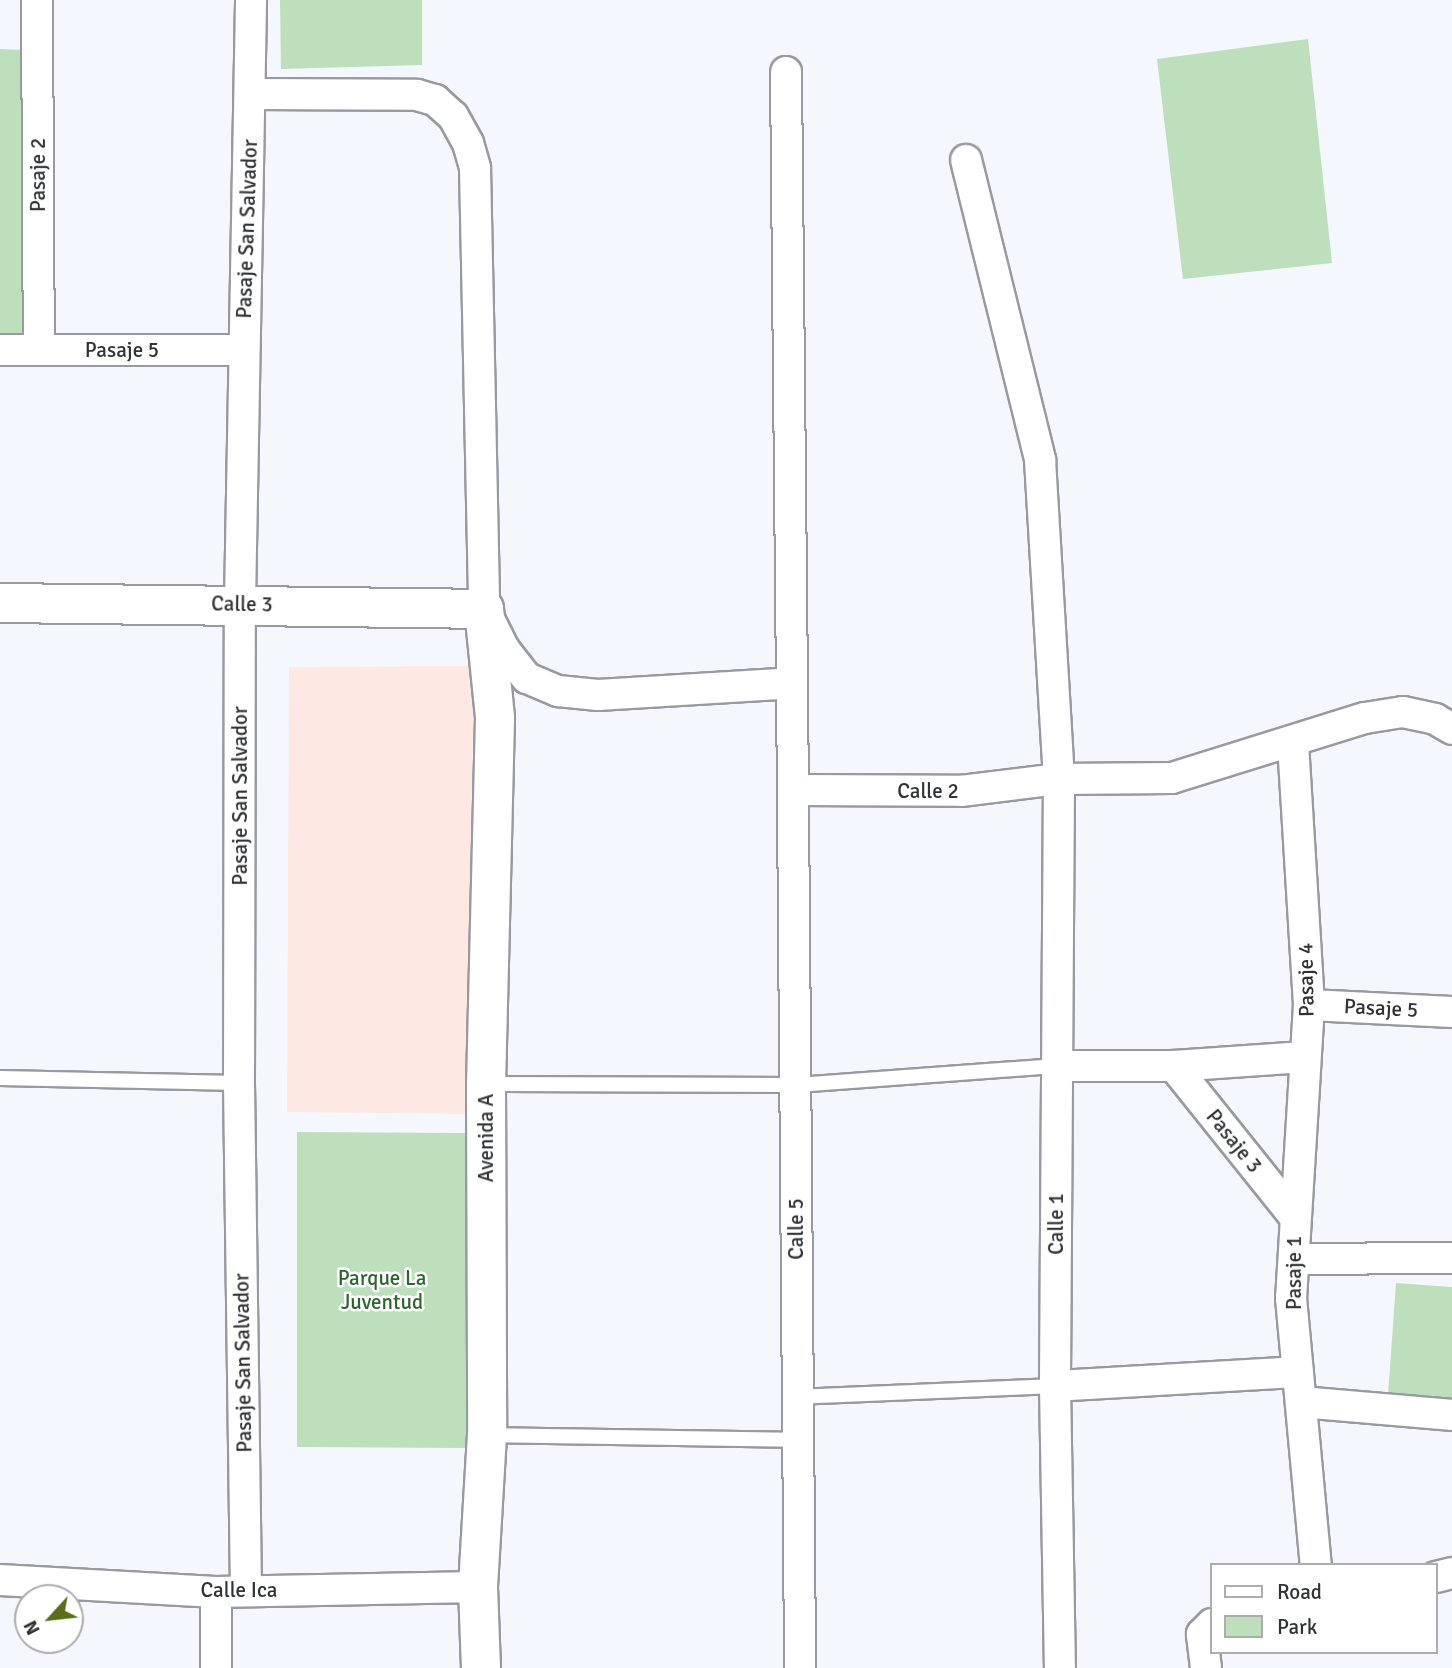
<!DOCTYPE html>
<html>
<head>
<meta charset="utf-8">
<style>
  body { margin:0 }
  #map { position:relative; width:1452px; height:1668px; overflow:hidden; background:#f5f7fe; font-family:Signika,sans-serif }
  div>[style] { position:absolute }
  .commercial>* { inset:0; background:#fde8e3 }
  .green>* { inset:0; background:#bedfbc }
  .roads { filter:drop-shadow(2px 0 #989aa0) drop-shadow(-2px 0 #989aa0) drop-shadow(0 2px #989aa0) drop-shadow(0 -2px #989aa0) }
  .lane>* { height:14px; margin:-7px; padding:0 7px; transform-origin:7px; border-radius:7px; background:#fff }
  .street>* { height:30px; margin:-15px; padding:0 15px; transform-origin:15px; border-radius:15px; background:#fff }
  .secondary>* { height:38px; margin:-19px; padding:0 19px; transform-origin:19px; border-radius:19px; background:#fff }
  span { translate:-50% -50%; white-space:nowrap; text-align:center; line-height:1.15; -webkit-text-stroke:5px #fff; paint-order:stroke }
  .street-label { font-size:21px; color:#313234 }
  .park-label { font-size:21px; color:#2e642f }
  .legend { position:absolute; left:1210px; top:1563px; width:228px; height:91px; box-sizing:border-box; background:#fff; border:2px solid #adadae; margin:0; padding:9px 12px; list-style:none; font-size:21px; color:#313234 }
  .legend li { display:flex; align-items:center; gap:14px; height:35px }
  .legend b { width:35px; border:2px solid #adadae }
  .north { position:absolute; left:14px; top:1584px; width:70px; height:70px; box-sizing:border-box; background:#fff; border:2px solid #adadae; border-radius:50%; rotate:243deg; font-size:19px; font-weight:700; line-height:28px; text-align:center; color:#313234 }
  .north::after { content:''; display:block; margin:auto; width:24px; height:32px; background:#596d1b; clip-path:polygon(50% 0,100% 100%,50% 72%,0 100%) }
</style>
</head>
<body>
<div id="map">
  <div class="commercial">
    <i style="clip-path:polygon(474px 666px,466px 1114px,287px 1112px,289px 667px)"></i>
  </div>
  <div class="green">
    <i style="clip-path:polygon(280px 0,422px 0,422px 65px,281px 69px)"></i>
    <i style="clip-path:polygon(1308px 39px,1332px 263px,1183px 279px,1157px 59px)"></i>
    <i style="clip-path:polygon(0 49px,23px 50px,24px 338px,0 338px)"></i>
    <i style="clip-path:polygon(297px 1132px,467px 1133px,467px 1448px,297px 1447px)"></i>
    <i style="clip-path:polygon(1396px 1283px,1452px 1287px,1452px 1414px,1387px 1409px)"></i>
  </div>
  <div class="roads">
    <div class="lane">
      <i style="left:0;top:1078px;width:239px;rotate:1.2deg"></i>
      <i style="left:487px;top:1084px;width:310px;rotate:0.2deg"></i>
      <i style="left:797px;top:1085px;width:261px;rotate:-4.2deg"></i>
      <i style="left:796px;top:1397px;width:259px;rotate:-2.4deg"></i>
      <i style="left:488px;top:1435px;width:311px;rotate:0.9deg"></i>
    </div>
    <div class="street">
      <i style="left:37px;top:0;width:349px;rotate:89.7deg"></i>
      <i style="left:786px;top:72px;width:611px;rotate:89.44deg"></i>
      <i style="left:251px;top:94px;width:166px;rotate:0.3deg"></i>
      <i style="left:417px;top:95px;width:19px;rotate:16deg"></i>
      <i style="left:435px;top:100px;width:24px;rotate:42deg"></i>
      <i style="left:453px;top:116px;width:31px;rotate:61deg"></i>
      <i style="left:468px;top:143px;width:26px;rotate:74deg"></i>
      <i style="left:475px;top:168px;width:441px;rotate:88.8deg"></i>
      <i style="left:484px;top:609px;width:45px;rotate:63.4deg"></i>
      <i style="left:504px;top:649px;width:37px;rotate:52deg"></i>
      <i style="left:527px;top:678px;width:34px;rotate:23deg"></i>
      <i style="left:558px;top:691px;width:40px;rotate:5.7deg"></i>
      <i style="left:598px;top:695px;width:194px;rotate:-3.5deg"></i>
      <i style="left:792px;top:683px;width:985px;rotate:89.53deg"></i>
      <i style="left:966px;top:160px;width:309px;rotate:76.1deg"></i>
      <i style="left:1040px;top:460px;width:320px;rotate:86.6deg"></i>
      <i style="left:1059px;top:779px;width:607px;rotate:90.38deg"></i>
      <i style="left:1055px;top:1386px;width:282px;rotate:89deg"></i>
      <i style="left:0;top:350px;width:244px"></i>
      <i style="left:1293px;top:743px;width:262px;rotate:86.5deg"></i>
      <i style="left:1309px;top:1005px;width:294px;rotate:93.5deg"></i>
      <i style="left:1291px;top:1298px;width:268px;rotate:84.7deg"></i>
      <i style="left:795px;top:790px;width:166px;rotate:0.3deg"></i>
      <i style="left:961px;top:791px;width:99px;rotate:-7deg"></i>
      <i style="left:1059px;top:779px;width:113px;rotate:-0.5deg"></i>
      <i style="left:1172px;top:778px;width:202px;rotate:-17.3deg"></i>
      <i style="left:1365px;top:718px;width:38px;rotate:-9deg"></i>
      <i style="left:1403px;top:712px;width:33px;rotate:12deg"></i>
      <i style="left:1435px;top:719px;width:20px;rotate:30deg"></i>
      <i style="left:1309px;top:1005px;width:143px;rotate:2.8deg"></i>
      <i style="left:1057px;top:1066px;width:117px"></i>
      <i style="left:1174px;top:1066px;width:130px;rotate:-4deg"></i>
      <i style="left:1174px;top:1066px;width:192px;rotate:51.3deg"></i>
      <i style="left:1297px;top:1259px;width:155px;rotate:-0.4deg"></i>
      <i style="left:1055px;top:1386px;width:243px;rotate:-3.3deg"></i>
      <i style="left:1301px;top:1402px;width:152px;rotate:4.9deg"></i>
      <i style="left:1436px;top:1577px;width:16px;rotate:-14deg"></i>
      <i style="left:0;top:1580px;width:216px;rotate:3.2deg"></i>
      <i style="left:216px;top:1592px;width:262px;rotate:-1.1deg"></i>
      <i style="left:246px;top:1591px;width:508px;rotate:-90.79deg"></i>
      <i style="left:239px;top:1083px;width:480px;rotate:-89.9deg"></i>
      <i style="left:240px;top:603px;width:603px;rotate:-88.95deg"></i>
      <i style="left:216px;top:1668px;width:76px;rotate:-90deg"></i>
      <i style="left:1206px;top:1668px;width:34px;rotate:-97deg"></i>
      <i style="left:1202px;top:1634px;width:14px;rotate:-45deg"></i>
    </div>
    <div class="secondary">
      <i style="left:0;top:603px;width:484px;rotate:0.7deg"></i>
      <i style="left:484px;top:609px;width:110px;rotate:84.2deg"></i>
      <i style="left:495px;top:718px;width:366px;rotate:91.4deg"></i>
      <i style="left:486px;top:1084px;width:351px;rotate:89.8deg"></i>
      <i style="left:487px;top:1435px;width:152px;rotate:93.4deg"></i>
      <i style="left:478px;top:1587px;width:81px;rotate:87.9deg"></i>
    </div>
  </div>
  <div class="street-label">
    <span style="left:38px;top:175px;rotate:-90deg">Pasaje 2</span>
    <span style="left:247px;top:229px;rotate:-88deg">Pasaje San Salvador</span>
    <span style="left:122px;top:350px">Pasaje 5</span>
    <span style="left:242px;top:604px;rotate:1deg">Calle 3</span>
    <span style="left:928px;top:791px">Calle 2</span>
    <span style="left:240px;top:796px;rotate:-90deg">Pasaje San Salvador</span>
    <span style="left:1306px;top:980px;rotate:-91deg">Pasaje 4</span>
    <span style="left:1381px;top:1008px;rotate:3deg">Pasaje 5</span>
    <span style="left:486px;top:1138px;rotate:-90deg">Avenida A</span>
    <span style="left:1234px;top:1141px;rotate:51deg">Pasaje 3</span>
    <span style="left:1056px;top:1224px;rotate:-90deg">Calle 1</span>
    <span style="left:796px;top:1229px;rotate:-90deg">Calle 5</span>
    <span style="left:1294px;top:1273px;rotate:-90deg">Pasaje 1</span>
    <span style="left:243px;top:1363px;rotate:-91deg">Pasaje San Salvador</span>
    <span style="left:239px;top:1590px">Calle Ica</span>
  </div>
  <div class="park-label">
    <span style="left:382px;top:1290px">Parque La<br>Juventud</span>
  </div>
  <ul class="legend">
  <li><b style="height:9px;background:#fff"></b>Road</li>
  <li><b style="height:19px;background:#bedfbc"></b>Park</li>
  </ul>
  <div class="north">N</div>
</div>
</body>
</html>
